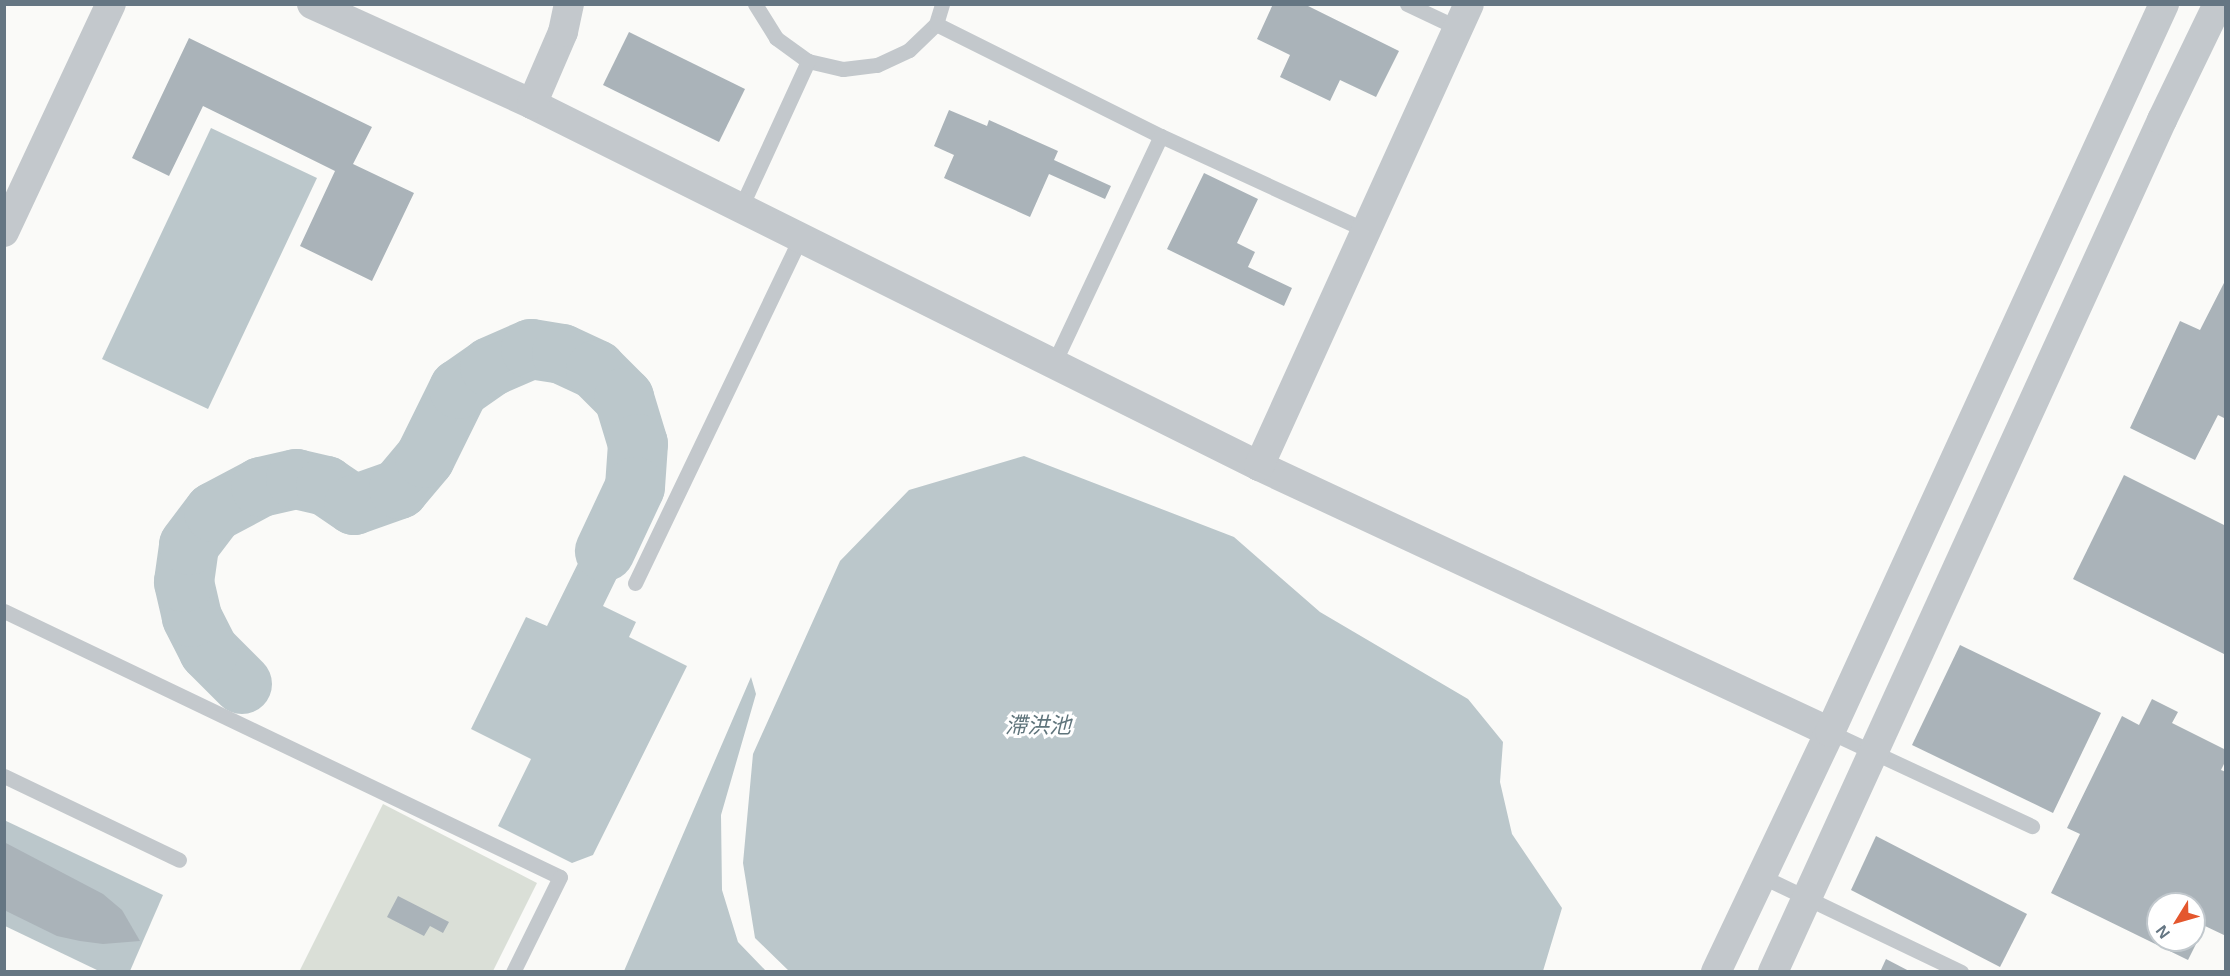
<!DOCTYPE html>
<html>
<head>
<meta charset="utf-8">
<style>
  body { margin:0 }
  #map { position:relative; width:2230px; height:976px; overflow:hidden; background:#fafaf8; font-family:Helvetica,"Noto Sans TC",sans-serif }
  div>[style] { position:absolute }
  .green>* { inset:0; background:#dadfd7 }
  .water>* { inset:0; background:#bbc7cb }
  .river>* { height:60px; margin:-30px; padding:0 30px; transform-origin:30px; border-radius:30px; background:#bbc7cb }
  .building>* { inset:0; background:#aab3b9 }
  .service>* { height:15px; margin:-7.5px; padding:0 7.5px; transform-origin:7.5px; border-radius:7.5px; background:#c3c8cc }
  .minor>* { height:30px; margin:-15px; padding:0 15px; transform-origin:15px; border-radius:15px; background:#c3c8cc }
  span { translate:-50% -50%; white-space:nowrap; text-align:center; line-height:1.15; -webkit-text-stroke:6px #fff; paint-order:stroke }
  .water-label { font-size:22px; color:#60757c; font-style:italic }
  .frame { position:absolute; inset:0; border:6px solid #657683; pointer-events:none }
  .north { position:absolute; left:2146px; top:892px; width:60px; height:60px; box-sizing:border-box; background:#fff; border:2px solid #c1c8cd; border-radius:50%; rotate:233deg; font-size:16px; font-weight:700; line-height:24px; text-align:center; color:#657683 }
  .north::after { content:''; display:block; margin:auto; width:21px; height:27px; background:#e4572e; clip-path:polygon(50% 0,100% 100%,50% 72%,0 100%) }
</style>
</head>
<body>
<div id="map">
  <div class="green">
    <i style="clip-path:polygon(383px 804px,537px 883px,493px 971px,299px 972px)"></i>
  </div>
  <div class="water">
    <i style="clip-path:polygon(211px 128px,317px 178px,208px 409px,102px 359px)"></i>
    <i style="clip-path:polygon(1024px 456px,1234px 537px,1320px 612px,1468px 699px,1503px 742px,1500px 782px,1512px 834px,1562px 908px,1543px 971px,790px 972px,755px 938px,743px 863px,753px 754px,840px 561px,909px 490px)"></i>
    <i style="clip-path:polygon(588px 543px,625px 561px,603px 606px,636px 622px,629px 637px,687px 666px,593px 855px,572px 863px,498px 826px,531px 759px,471px 729px,526px 617px,547px 626px)"></i>
    <i style="clip-path:polygon(751px 677px,756px 694px,721px 815px,722px 890px,738px 942px,766px 971px,624px 971px)"></i>
    <i style="clip-path:polygon(4px 820px,163px 895px,130px 971px,99px 971px,5px 926px)"></i>
  </div>
  <div class="river">
    <i style="left:242px;top:684px;width:47px;rotate:-135deg"></i>
    <i style="left:209px;top:651px;width:38px;rotate:-117deg"></i>
    <i style="left:192px;top:617px;width:36px;rotate:-103deg"></i>
    <i style="left:184px;top:582px;width:37px;rotate:-82deg"></i>
    <i style="left:189px;top:545px;width:41px;rotate:-52.9deg"></i>
    <i style="left:214px;top:512px;width:53px;rotate:-28deg"></i>
    <i style="left:261px;top:487px;width:36px;rotate:-13deg"></i>
    <i style="left:296px;top:479px;width:31px;rotate:13deg"></i>
    <i style="left:326px;top:486px;width:34px;rotate:34deg"></i>
    <i style="left:354px;top:505px;width:48px;rotate:-19.6deg"></i>
    <i style="left:399px;top:489px;width:40px;rotate:-50deg"></i>
    <i style="left:425px;top:458px;width:77px;rotate:-63.8deg"></i>
    <i style="left:459px;top:389px;width:38px;rotate:-35deg"></i>
    <i style="left:490px;top:367px;width:45px;rotate:-23.7deg"></i>
    <i style="left:531px;top:349px;width:31px;rotate:9deg"></i>
    <i style="left:562px;top:354px;width:38px;rotate:25deg"></i>
    <i style="left:596px;top:370px;width:40px;rotate:45deg"></i>
    <i style="left:624px;top:398px;width:48px;rotate:73.1deg"></i>
    <i style="left:638px;top:444px;width:43px;rotate:94deg"></i>
    <i style="left:635px;top:487px;width:71px;rotate:115.1deg"></i>
  </div>
  <div class="building">
    <i style="clip-path:polygon(1273px 4px,1304px 4px,1399px 51px,1376px 97px,1340px 80px,1330px 101px,1280px 77px,1290px 55px,1257px 39px)"></i>
    <i style="clip-path:polygon(629px 32px,745px 89px,719px 142px,603px 85px)"></i>
    <i style="clip-path:polygon(189px 38px,372px 127px,353px 164px,414px 193px,372px 281px,300px 246px,335px 171px,203px 106px,169px 176px,132px 158px)"></i>
    <i style="clip-path:polygon(949px 110px,987px 126px,989px 120px,1058px 151px,1054px 160px,1111px 186px,1105px 199px,1049px 174px,1030px 217px,944px 178px,954px 155px,934px 146px)"></i>
    <i style="clip-path:polygon(1204px 173px,1258px 199px,1237px 243px,1255px 252px,1248px 267px,1292px 288px,1284px 306px,1167px 249px)"></i>
    <i style="clip-path:polygon(2226px 279px,2226px 419px,2218px 415px,2195px 460px,2130px 428px,2180px 321px,2200px 330px)"></i>
    <i style="clip-path:polygon(2124px 475px,2226px 526px,2226px 655px,2073px 579px)"></i>
    <i style="clip-path:polygon(1960px 645px,2101px 713px,2053px 813px,1912px 745px)"></i>
    <i style="clip-path:polygon(evenodd,2152px 699px,2178px 712px,2172px 723px,2226px 750px,2226px 760px,2221px 770px,2226px 772px,2226px 936px,2205px 926px,2188px 960px,2051px 893px,2080px 834px,2067px 828px,2122px 716px,2139px 725px,2152px 699px,2158px 904px,2194px 904px,2194px 940px,2158px 940px,2158px 904px)"></i>
    <i style="clip-path:polygon(1876px 836px,2027px 914px,2000px 967px,1851px 890px)"></i>
    <i style="clip-path:polygon(4px 842px,103px 894px,122px 910px,140px 941px,103px 944px,80px 941px,57px 936px,4px 910px)"></i>
    <i style="clip-path:polygon(398px 896px,449px 922px,443px 933px,430px 926px,424px 936px,387px 917px)"></i>
    <i style="clip-path:polygon(1886px 959px,1911px 972px,1880px 972px)"></i>
  </div>
  <div class="service">
    <i style="left:755px;top:4px;width:40px;rotate:58deg"></i>
    <i style="left:776px;top:38px;width:39px;rotate:36deg"></i>
    <i style="left:808px;top:61px;width:36px;rotate:13deg"></i>
    <i style="left:843px;top:69px;width:34px;rotate:-7deg"></i>
    <i style="left:877px;top:65px;width:35px;rotate:-25deg"></i>
    <i style="left:909px;top:50px;width:37px;rotate:-44deg"></i>
    <i style="left:936px;top:24px;width:21px;rotate:-73deg"></i>
    <i style="left:1407px;top:4px;width:56px;rotate:25.2deg"></i>
    <i style="left:936px;top:24px;width:251px;rotate:26.5deg"></i>
    <i style="left:1161px;top:136px;width:228px;rotate:24.7deg"></i>
    <i style="left:741px;top:207px;width:161px;rotate:-65.3deg"></i>
    <i style="left:1053px;top:365px;width:253px;rotate:-64.8deg"></i>
    <i style="left:635px;top:583px;width:384px;rotate:-64.4deg"></i>
    <i style="left:4px;top:611px;width:616px;rotate:25.57deg"></i>
    <i style="left:560px;top:877px;width:106px;rotate:116.3deg"></i>
    <i style="left:1830px;top:732px;width:223px;rotate:25deg"></i>
    <i style="left:4px;top:776px;width:194px;rotate:25.6deg"></i>
    <i style="left:1761px;top:876px;width:222px;rotate:25.6deg"></i>
  </div>
  <div class="minor">
    <i style="left:312px;top:4px;width:242px;rotate:24.4deg"></i>
    <i style="left:532px;top:104px;width:812px;rotate:26.47deg"></i>
    <i style="left:1259px;top:466px;width:630px;rotate:24.98deg"></i>
    <i style="left:532px;top:104px;width:78px;rotate:-66.7deg"></i>
    <i style="left:563px;top:32px;width:29px;rotate:-78deg"></i>
    <i style="left:4px;top:232px;width:252px;rotate:-64.9deg"></i>
    <i style="left:1259px;top:466px;width:507px;rotate:-65.56deg"></i>
    <i style="left:1716px;top:972px;width:266px;rotate:-64.6deg"></i>
    <i style="left:1830px;top:732px;width:801px;rotate:-65.35deg"></i>
    <i style="left:1773px;top:972px;width:937px;rotate:-65.46deg"></i>
    <i style="left:2162px;top:120px;width:129px;rotate:-64.2deg"></i>
  </div>
  <div class="water-label">
    <span style="left:1038px;top:726px">滯洪池</span>
  </div>
  <div class="frame"></div>
  <div class="north">N</div>
</div>
</body>
</html>
